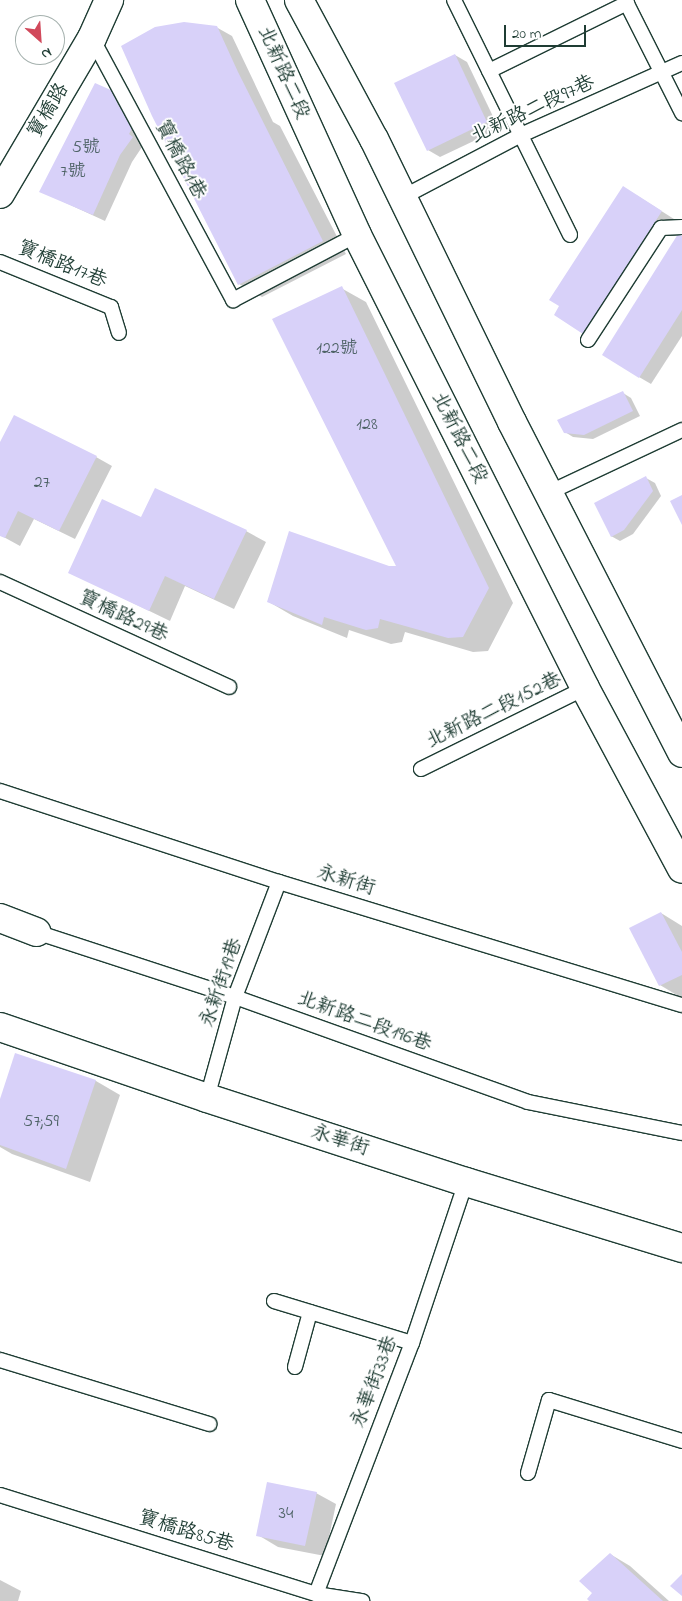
<!DOCTYPE html>
<html>
<head>
<meta charset="utf-8">
<style>
  body { margin:0 }
  #map { position:relative; width:682px; height:1601px; overflow:hidden; background:#fff; font-family:"Indie Flower","LXGW WenKai TC",sans-serif }
  div>[style] { position:absolute }
  .shadow>* { inset:0; background:#0003 }
  .building>* { inset:0; background:#d8d1f9 }
  .roads { filter:drop-shadow(1px 0 #1f3d34) drop-shadow(-1px 0 #1f3d34) drop-shadow(0 1px #1f3d34) drop-shadow(0 -1px #1f3d34) }
  .service>* { height:14px; margin:-7px; padding:0 7px; transform-origin:7px; border-radius:7px; background:#fff }
  .minor>* { height:28px; margin:-14px; padding:0 14px; transform-origin:14px; border-radius:14px; background:#fff }
  .tertiary>* { height:28px; margin:-14px; padding:0 14px; transform-origin:14px; border-radius:14px; background:#fff }
  .primary>* { height:28px; margin:-14px; padding:0 14px; transform-origin:14px; border-radius:14px; background:#fff }
  span { translate:-50% -50%; white-space:nowrap; text-align:center; line-height:1.15; -webkit-text-stroke:4px #fff; paint-order:stroke }
  .number-label { font-size:18px; color:#4d6265 }
  .number-label span { -webkit-text-stroke-width:0 }
  .street-label { font-size:20px; color:#1f3d34 }
  .north { position:absolute; left:15px; top:15px; width:50px; height:50px; box-sizing:border-box; background:#fff; border:1px solid #a5b1ae; border-radius:50%; rotate:154deg; font-size:14px; font-weight:700; line-height:20px; text-align:center; color:#1f3d34 }
  .north::after { content:''; display:block; margin:auto; width:18px; height:22px; background:#d1495b; clip-path:polygon(50% 0,100% 100%,50% 72%,0 100%) }
  .scale { position:absolute; left:504px; top:25px; width:82px; height:22px; box-sizing:border-box; border:2px solid #1f3d34; border-top:0; padding-left:6px; font-size:15px; line-height:18px; white-space:nowrap; color:#1f3d34; -webkit-text-stroke:4px #fff; paint-order:stroke }
</style>
</head>
<body>
<div id="map">
  <div class="shadow">
    <i style="clip-path:polygon(216px 27px,232px 36px,273px 122px,280px 126px,346px 254px,262px 297px,239px 284px)"></i>
    <i style="clip-path:polygon(455px 55px,467px 62px,499px 129px,440px 157px,428px 150px)"></i>
    <i style="clip-path:polygon(113px 92px,126px 99px,144px 144px,132px 162px,105px 221px,40px 191px)"></i>
    <i style="clip-path:polygon(636px 195px,674px 219px,596px 340px,555px 314px)"></i>
    <i style="clip-path:polygon(682px 238px,682px 336px,651px 384px,639px 377px)"></i>
    <i style="clip-path:polygon(341px 288px,366px 302px,513px 603px,488px 651px,473px 652px,405px 632px,402px 642px,391px 644px,349px 630px,347px 638px,293px 616px,269px 602px,389px 567px,399px 567px)"></i>
    <i style="clip-path:polygon(623px 393px,631px 398px,640px 416px,593px 439px,573px 437px,565px 432px)"></i>
    <i style="clip-path:polygon(0 445px,96px 457px,112px 466px,75px 539px,34px 519px,20px 546px,0 535px)"></i>
    <i style="clip-path:polygon(646px 478px,655px 483px,661px 496px,633px 534px,620px 541px,611px 536px)"></i>
    <i style="clip-path:polygon(142px 519px,246px 531px,266px 542px,234px 609px,185px 586px,170px 621px,69px 572px)"></i>
    <i style="clip-path:polygon(661px 913px,682px 926px,682px 996px,680px 997px,660px 985px)"></i>
    <i style="clip-path:polygon(16px 1055px,96px 1081px,120px 1095px,90px 1182px,12px 1154px,0 1147px,0 1103px)"></i>
    <i style="clip-path:polygon(316px 1493px,336px 1504px,325px 1556px,278px 1547px,258px 1535px)"></i>
    <i style="clip-path:polygon(610px 1554px,630px 1566px,669px 1601px,591px 1601px)"></i>
    <i style="clip-path:polygon(0 1580px,21px 1591px,18px 1601px,0 1601px)"></i>
  </div>
  <div class="building">
    <i style="clip-path:polygon(184px 22px,217px 26px,238px 72px,323px 241px,238px 285px,152px 116px,121px 46px,155px 27px)"></i>
    <i style="clip-path:polygon(455px 54px,487px 122px,427px 151px,394px 83px)"></i>
    <i style="clip-path:polygon(95px 83px,113px 91px,118px 105px,126px 112px,126px 117px,135px 122px,129px 134px,133px 137px,120px 155px,93px 215px,39px 192px)"></i>
    <i style="clip-path:polygon(623px 186px,662px 211px,583px 334px,554px 315px,559px 306px,549px 300px)"></i>
    <i style="clip-path:polygon(678px 234px,682px 236px,682px 310px,639px 378px,602px 355px)"></i>
    <i style="clip-path:polygon(342px 286px,489px 588px,463px 637px,448px 638px,380px 619px,378px 628px,366px 630px,324px 617px,322px 625px,267px 602px,289px 531px,389px 566px,396px 566px,272px 319px)"></i>
    <i style="clip-path:polygon(623px 391px,633px 411px,584px 435px,564px 433px,557px 420px)"></i>
    <i style="clip-path:polygon(14px 415px,97px 456px,59px 531px,18px 511px,5px 538px,0 536px,0 442px)"></i>
    <i style="clip-path:polygon(646px 476px,653px 491px,624px 530px,611px 537px,594px 503px)"></i>
    <i style="clip-path:polygon(155px 488px,247px 530px,214px 599px,165px 576px,149px 611px,68px 573px,102px 499px,141px 517px)"></i>
    <i style="clip-path:polygon(682px 495px,682px 525px,670px 501px)"></i>
    <i style="clip-path:polygon(661px 912px,682px 952px,682px 975px,659px 986px,629px 928px)"></i>
    <i style="clip-path:polygon(15px 1053px,96px 1080px,66px 1169px,0 1145px,0 1099px)"></i>
    <i style="clip-path:polygon(267px 1482px,317px 1492px,305px 1546px,256px 1536px)"></i>
    <i style="clip-path:polygon(610px 1553px,663px 1601px,589px 1601px,587px 1599px,592px 1593px,579px 1581px)"></i>
    <i style="clip-path:polygon(682px 1574px,682px 1596px,670px 1586px)"></i>
  </div>
  <div class="roads">
    <div class="service">
      <i style="left:454px;top:0;width:262px;rotate:63.7deg"></i>
      <i style="left:625px;top:0;width:127px;rotate:63.2deg"></i>
      <i style="left:92px;top:38px;width:298px;rotate:61.7deg"></i>
      <i style="left:233px;top:300px;width:140px;rotate:-27.7deg"></i>
      <i style="left:489px;top:71px;width:154px;rotate:-26.2deg"></i>
      <i style="left:403px;top:197px;width:133px;rotate:-27.7deg"></i>
      <i style="left:521px;top:135px;width:176px;rotate:-24.1deg"></i>
      <i style="left:0;top:262px;width:120px;rotate:22.1deg"></i>
      <i style="left:111px;top:307px;width:27px;rotate:73deg"></i>
      <i style="left:588px;top:340px;width:134px;rotate:-56.9deg"></i>
      <i style="left:661px;top:228px;width:21px;rotate:-3deg"></i>
      <i style="left:548px;top:493px;width:148px;rotate:-25.2deg"></i>
      <i style="left:0;top:582px;width:252px;rotate:24.6deg"></i>
      <i style="left:421px;top:769px;width:183px;rotate:-26.3deg"></i>
      <i style="left:0;top:791px;width:293px;rotate:18.1deg"></i>
      <i style="left:279px;top:882px;width:421px;rotate:17deg"></i>
      <i style="left:36px;top:932px;width:209px;rotate:18.1deg"></i>
      <i style="left:235px;top:997px;width:311px;rotate:19.7deg"></i>
      <i style="left:528px;top:1102px;width:157px;rotate:11.4deg"></i>
      <i style="left:207px;top:1098px;width:105px;rotate:-74.5deg"></i>
      <i style="left:235px;top:997px;width:123px;rotate:-69.1deg"></i>
      <i style="left:274px;top:1301px;width:144px;rotate:16.9deg"></i>
      <i style="left:0;top:1360px;width:219px;rotate:17deg"></i>
      <i style="left:295px;top:1367px;width:57px;rotate:-74.7deg"></i>
      <i style="left:528px;top:1473px;width:76px;rotate:-74deg"></i>
      <i style="left:549px;top:1400px;width:139px;rotate:17.1deg"></i>
      <i style="left:0;top:1495px;width:331px;rotate:17.4deg"></i>
      <i style="left:316px;top:1594px;width:47px;rotate:8.7deg"></i>
      <i style="left:316px;top:1594px;width:269px;rotate:-69.1deg"></i>
      <i style="left:412px;top:1343px;width:170px;rotate:-71.5deg"></i>
    </div>
    <div class="minor">
      <i style="left:0;top:918px;width:39px;rotate:21deg"></i>
      <i style="left:0;top:1027px;width:219px;rotate:18.9deg"></i>
      <i style="left:207px;top:1098px;width:272px;rotate:18deg"></i>
      <i style="left:466px;top:1182px;width:226px;rotate:17deg"></i>
    </div>
    <div class="tertiary">
      <i style="left:0;top:194px;width:181px;rotate:-59.5deg"></i>
      <i style="left:92px;top:38px;width:42px;rotate:-65.9deg"></i>
    </div>
    <div class="primary">
      <i style="left:250px;top:0;width:258px;rotate:65.5deg"></i>
      <i style="left:357px;top:235px;width:507px;rotate:63.28deg"></i>
      <i style="left:585px;top:688px;width:205px;rotate:61.8deg"></i>
      <i style="left:299px;top:0;width:158px;rotate:61.7deg"></i>
      <i style="left:374px;top:139px;width:315px;rotate:64deg"></i>
      <i style="left:512px;top:422px;width:372px;rotate:62.8deg"></i>
    </div>
  </div>
  <div class="number-label">
    <span style="left:86px;top:148px">5號</span>
    <span style="left:73px;top:172px">7號</span>
    <span style="left:337px;top:349px">122號</span>
    <span style="left:367px;top:425px">128</span>
    <span style="left:42px;top:483px">27</span>
    <span style="left:41px;top:1122px">57;59</span>
    <span style="left:286px;top:1514px">34</span>
  </div>
  <div class="street-label">
    <span style="left:283px;top:73px;rotate:66deg">北新路二段</span>
    <span style="left:533px;top:110px;rotate:-25deg">北新路二段97巷</span>
    <span style="left:49px;top:111px;rotate:-59deg">寶橋路</span>
    <span style="left:180px;top:160px;rotate:62deg">寶橋路1巷</span>
    <span style="left:62px;top:265px;rotate:22deg">寶橋路17巷</span>
    <span style="left:459px;top:438px;rotate:63deg">北新路二段</span>
    <span style="left:123px;top:617px;rotate:25deg">寶橋路29巷</span>
    <span style="left:494px;top:711px;rotate:-26deg">北新路二段152巷</span>
    <span style="left:346px;top:881px;rotate:17deg">永新街</span>
    <span style="left:222px;top:983px;rotate:-71deg">永新街19巷</span>
    <span style="left:364px;top:1022px;rotate:20deg">北新路二段196巷</span>
    <span style="left:340px;top:1141px;rotate:18deg">永華街</span>
    <span style="left:375px;top:1382px;rotate:-69deg">永華街33巷</span>
    <span style="left:186px;top:1532px;rotate:17deg">寶橋路85巷</span>
  </div>
  <div class="north">N</div>
  <div class="scale">20 m</div>
</div>
</body>
</html>
